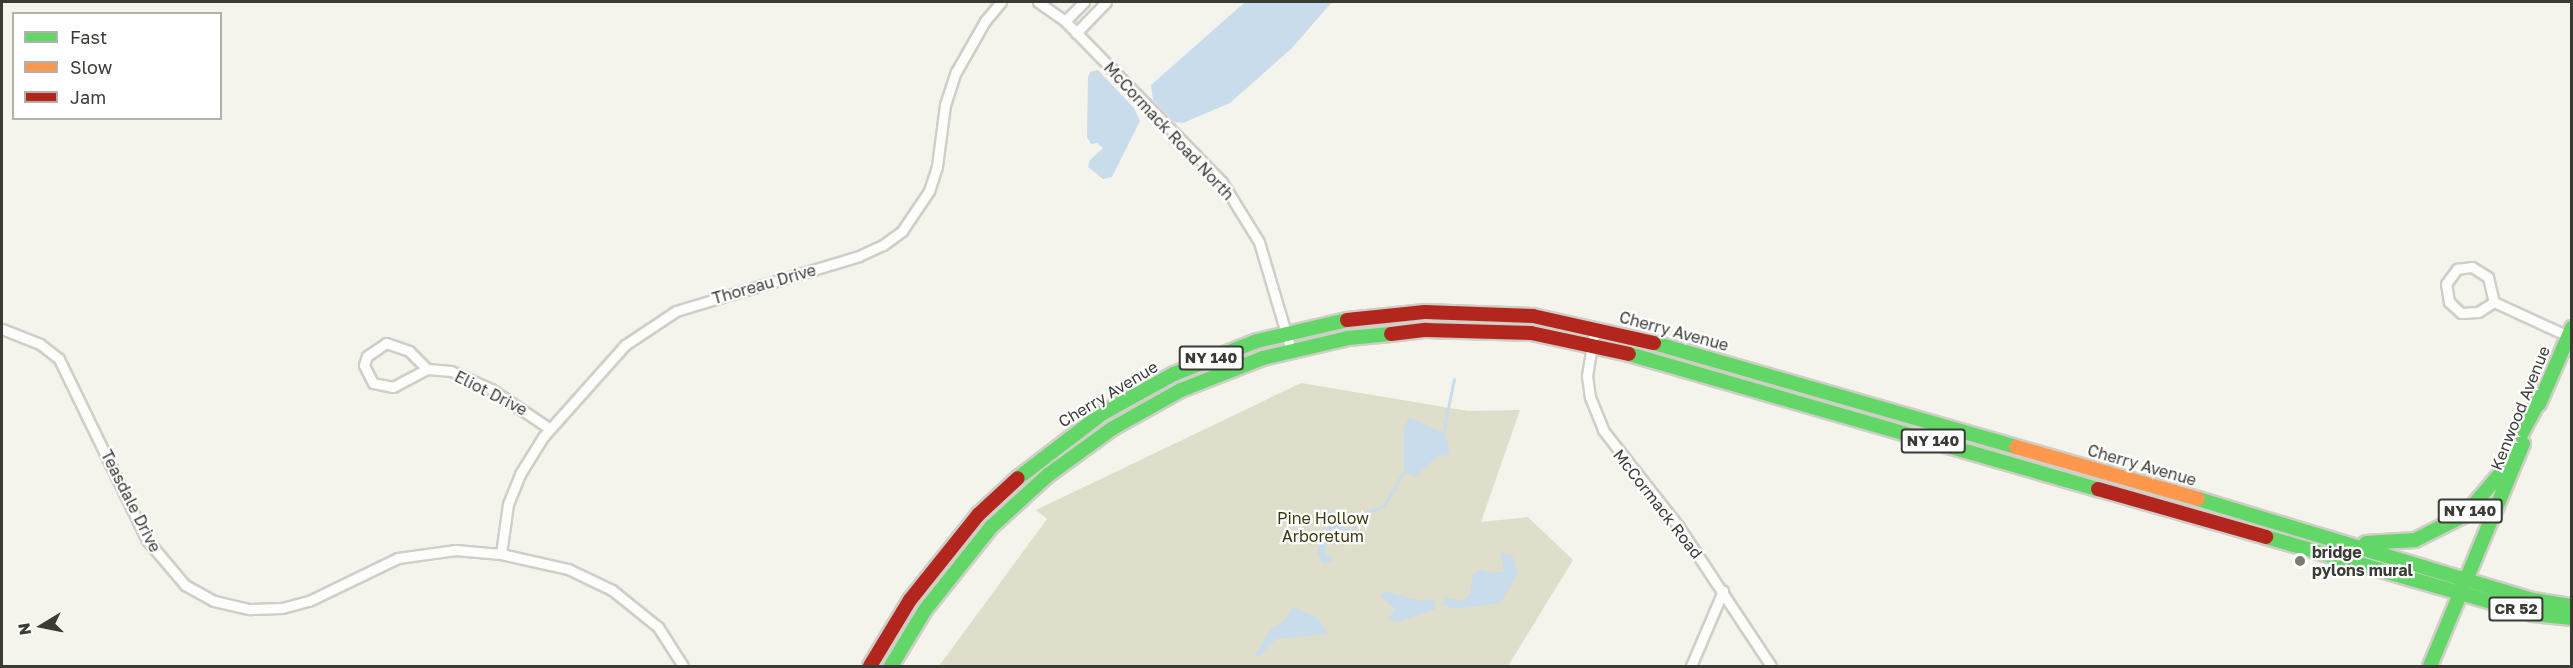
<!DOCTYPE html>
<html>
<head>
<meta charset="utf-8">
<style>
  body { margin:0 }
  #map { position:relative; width:2573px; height:668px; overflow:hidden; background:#f4f4ec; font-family:"Golos Text",sans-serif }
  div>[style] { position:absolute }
  .green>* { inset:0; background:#dfdeca }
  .water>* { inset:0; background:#c9dceb }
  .stream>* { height:3px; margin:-1.5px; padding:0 1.5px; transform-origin:1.5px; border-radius:1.5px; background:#c9dceb }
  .roads { filter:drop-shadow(2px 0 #cfcfc8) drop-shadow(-2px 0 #cfcfc8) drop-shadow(0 2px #cfcfc8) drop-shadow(0 -2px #cfcfc8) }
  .street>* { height:9px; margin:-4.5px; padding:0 4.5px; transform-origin:4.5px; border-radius:4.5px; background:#fdfdfc }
  .fast>* { height:14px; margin:-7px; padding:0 7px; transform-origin:7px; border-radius:7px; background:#63d668 }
  .slow>* { height:14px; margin:-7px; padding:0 7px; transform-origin:7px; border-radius:7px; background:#ff974d }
  .jam>* { height:14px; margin:-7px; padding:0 7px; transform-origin:7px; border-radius:7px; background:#b3261e }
  .dots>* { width:16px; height:16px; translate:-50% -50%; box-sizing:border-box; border:3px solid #fff; border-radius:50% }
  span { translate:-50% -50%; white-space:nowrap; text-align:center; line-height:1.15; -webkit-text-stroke:4.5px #fff; paint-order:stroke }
  .shield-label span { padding:2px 4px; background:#fff; border:2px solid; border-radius:4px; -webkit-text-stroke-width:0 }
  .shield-label { font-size:15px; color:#3b3b35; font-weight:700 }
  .street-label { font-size:16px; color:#3b3b35 }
  .park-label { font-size:16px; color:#3c380e }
  .poi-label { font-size:16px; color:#3b3b35; font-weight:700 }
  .left { translate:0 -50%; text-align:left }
  .frame { position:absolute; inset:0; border:3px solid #3b3b35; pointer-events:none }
  .legend { position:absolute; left:12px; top:12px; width:210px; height:108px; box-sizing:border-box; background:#fff; border:2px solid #b1b1ae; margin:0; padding:8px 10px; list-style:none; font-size:18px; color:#3b3b35 }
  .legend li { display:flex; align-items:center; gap:12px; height:30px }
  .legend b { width:30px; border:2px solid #b1b1ae }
  .north { position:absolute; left:12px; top:596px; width:60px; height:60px; -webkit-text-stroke:4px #fff; paint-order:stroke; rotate:260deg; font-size:16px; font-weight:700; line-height:24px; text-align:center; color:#3b3b35 }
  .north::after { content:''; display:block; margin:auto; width:21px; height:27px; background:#3b3b35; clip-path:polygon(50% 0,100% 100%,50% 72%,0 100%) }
</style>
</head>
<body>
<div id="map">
  <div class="green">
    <i style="clip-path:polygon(1301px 383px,1468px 411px,1520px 410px,1481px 522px,1528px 517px,1573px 560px,1508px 666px,939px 666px,1047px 519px,1036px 510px)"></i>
  </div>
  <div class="water">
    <i style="clip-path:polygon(1245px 2px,1332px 2px,1292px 48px,1230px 103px,1183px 123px,1174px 122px,1153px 100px,1151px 85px)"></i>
    <i style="clip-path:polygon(1098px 70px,1134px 108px,1140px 121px,1112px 177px,1103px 179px,1088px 167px,1090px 160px,1103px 148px,1097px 143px,1091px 144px,1087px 137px,1088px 77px,1090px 72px)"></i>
    <i style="clip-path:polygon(1409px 417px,1443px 433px,1448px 443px,1449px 455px,1438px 456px,1415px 477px,1404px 471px,1404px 429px)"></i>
    <i style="clip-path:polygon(1328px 508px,1343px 520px,1342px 528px,1326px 546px,1325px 553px,1335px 560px,1323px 564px,1318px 554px,1320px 533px,1327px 527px,1324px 511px)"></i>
    <i style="clip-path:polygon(1501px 553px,1512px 555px,1518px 574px,1500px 603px,1455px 609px,1443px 605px,1444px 597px,1462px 601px,1470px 594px,1473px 574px,1482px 569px,1492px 573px,1504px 571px)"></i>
    <i style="clip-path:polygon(1384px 591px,1421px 601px,1433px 599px,1436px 609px,1397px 622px,1388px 619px,1395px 609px,1380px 596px)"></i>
    <i style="clip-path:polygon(1292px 607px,1318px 618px,1328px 634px,1276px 639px,1259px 657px,1254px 656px,1271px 629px,1285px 620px)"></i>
  </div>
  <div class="stream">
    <i style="left:1443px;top:433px;width:55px;rotate:-78.5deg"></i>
    <i style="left:1342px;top:528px;width:10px;rotate:17deg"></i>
    <i style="left:1352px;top:531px;width:24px;rotate:-52deg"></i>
    <i style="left:1367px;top:512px;width:18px;rotate:-19deg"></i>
    <i style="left:1384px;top:506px;width:40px;rotate:-60.3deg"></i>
  </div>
  <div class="roads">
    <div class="street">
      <i style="left:1038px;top:2px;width:33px;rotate:35deg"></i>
      <i style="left:1065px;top:21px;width:225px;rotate:45.7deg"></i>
      <i style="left:1222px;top:182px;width:70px;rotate:58.3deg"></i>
      <i style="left:1259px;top:242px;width:113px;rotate:73.5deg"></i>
      <i style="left:1065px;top:21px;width:27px;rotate:-45deg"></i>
      <i style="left:1076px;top:33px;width:43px;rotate:-45.9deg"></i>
      <i style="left:2472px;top:267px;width:19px;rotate:32deg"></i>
      <i style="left:2488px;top:277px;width:26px;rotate:77deg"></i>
      <i style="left:2494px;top:302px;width:19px;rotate:148deg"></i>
      <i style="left:2478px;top:312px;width:17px;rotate:177deg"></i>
      <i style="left:2461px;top:313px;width:16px;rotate:-137deg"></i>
      <i style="left:2449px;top:302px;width:18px;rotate:-99deg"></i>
      <i style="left:2446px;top:284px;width:19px;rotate:-54deg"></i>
      <i style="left:2457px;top:269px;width:15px;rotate:-8deg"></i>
      <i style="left:2494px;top:302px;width:81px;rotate:24.7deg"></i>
      <i style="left:1595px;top:327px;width:50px;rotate:99.3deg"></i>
      <i style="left:1587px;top:376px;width:21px;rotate:82deg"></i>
      <i style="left:1590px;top:397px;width:35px;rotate:68deg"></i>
      <i style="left:1603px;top:430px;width:123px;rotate:51.9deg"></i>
      <i style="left:1679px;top:527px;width:167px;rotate:56.5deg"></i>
      <i style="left:2px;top:329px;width:41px;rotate:21.5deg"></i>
      <i style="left:40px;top:344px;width:24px;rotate:38deg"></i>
      <i style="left:59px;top:359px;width:201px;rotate:64.1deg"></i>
      <i style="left:147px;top:540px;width:59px;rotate:49.8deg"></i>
      <i style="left:185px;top:585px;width:33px;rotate:29deg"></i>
      <i style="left:214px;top:601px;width:37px;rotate:13deg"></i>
      <i style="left:250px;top:609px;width:32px;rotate:-2deg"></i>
      <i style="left:282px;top:608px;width:28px;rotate:-15deg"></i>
      <i style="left:309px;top:601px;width:99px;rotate:-25.8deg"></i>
      <i style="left:398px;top:558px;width:58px;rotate:-8deg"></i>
      <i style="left:455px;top:550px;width:46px;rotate:5deg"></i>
      <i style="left:501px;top:554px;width:69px;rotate:12.6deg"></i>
      <i style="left:568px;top:569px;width:49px;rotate:25.5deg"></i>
      <i style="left:612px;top:590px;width:59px;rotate:38.8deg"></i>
      <i style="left:658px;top:627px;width:46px;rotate:57.3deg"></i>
      <i style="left:386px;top:343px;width:24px;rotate:19deg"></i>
      <i style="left:409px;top:351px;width:25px;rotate:45deg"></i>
      <i style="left:427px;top:369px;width:38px;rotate:152deg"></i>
      <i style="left:393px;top:387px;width:20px;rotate:-169deg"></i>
      <i style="left:373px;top:383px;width:20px;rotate:-117deg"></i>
      <i style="left:364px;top:365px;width:9px;rotate:-72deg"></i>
      <i style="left:367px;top:356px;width:23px;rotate:-34deg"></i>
      <i style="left:427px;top:369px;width:24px;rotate:5deg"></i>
      <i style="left:451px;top:371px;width:44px;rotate:24.2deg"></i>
      <i style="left:491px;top:389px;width:71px;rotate:34.1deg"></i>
      <i style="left:501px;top:554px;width:50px;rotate:-82deg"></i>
      <i style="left:508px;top:504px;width:32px;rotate:-68deg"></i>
      <i style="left:520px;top:474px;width:44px;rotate:-58.1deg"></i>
      <i style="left:543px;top:437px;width:123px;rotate:-48.3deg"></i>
      <i style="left:625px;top:345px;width:61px;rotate:-33.7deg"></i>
      <i style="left:676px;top:311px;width:191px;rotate:-16.7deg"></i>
      <i style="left:859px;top:256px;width:26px;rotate:-25deg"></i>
      <i style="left:883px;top:245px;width:24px;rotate:-36deg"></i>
      <i style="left:902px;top:231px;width:48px;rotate:-56deg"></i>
      <i style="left:929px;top:191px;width:26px;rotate:-72deg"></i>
      <i style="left:937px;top:166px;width:62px;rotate:-82.5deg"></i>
      <i style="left:945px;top:105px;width:35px;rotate:-72deg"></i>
      <i style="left:956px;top:72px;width:59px;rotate:-60.4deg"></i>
      <i style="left:985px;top:21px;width:25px;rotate:-50deg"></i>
      <i style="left:1691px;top:666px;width:82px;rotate:-66.9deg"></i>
    </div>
    <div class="fast">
      <i style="left:1654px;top:343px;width:377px;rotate:16deg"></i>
      <i style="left:1629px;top:354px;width:488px;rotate:16.1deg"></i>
      <i style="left:2539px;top:404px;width:83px;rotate:-66.5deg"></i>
      <i style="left:1018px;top:478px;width:107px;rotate:-37.4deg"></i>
      <i style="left:1103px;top:413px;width:81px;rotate:-28.8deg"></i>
      <i style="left:1174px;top:374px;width:89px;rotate:-21.7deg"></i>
      <i style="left:1257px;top:341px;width:92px;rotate:-13.1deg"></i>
      <i style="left:2198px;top:499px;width:350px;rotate:16.8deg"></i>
      <i style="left:2533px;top:600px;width:39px;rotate:9deg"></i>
      <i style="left:2266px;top:537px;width:278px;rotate:16.1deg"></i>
      <i style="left:2533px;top:614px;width:39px;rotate:6deg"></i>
      <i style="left:2366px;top:543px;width:49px;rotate:-3.5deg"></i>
      <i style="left:2415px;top:540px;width:56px;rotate:-26.6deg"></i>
      <i style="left:2465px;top:515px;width:54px;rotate:-49.5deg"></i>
      <i style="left:2500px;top:474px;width:89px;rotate:-62deg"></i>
      <i style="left:891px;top:666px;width:66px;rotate:-58.7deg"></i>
      <i style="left:925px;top:610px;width:106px;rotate:-51.5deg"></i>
      <i style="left:991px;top:527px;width:77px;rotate:-42.4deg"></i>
      <i style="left:1048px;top:475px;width:80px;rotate:-35.9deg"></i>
      <i style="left:1113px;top:428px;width:78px;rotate:-29.2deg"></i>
      <i style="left:1181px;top:390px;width:88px;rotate:-21.3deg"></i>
      <i style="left:1263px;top:358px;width:87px;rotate:-13.2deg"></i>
      <i style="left:1348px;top:338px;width:43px;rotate:-5.3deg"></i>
      <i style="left:2430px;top:666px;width:241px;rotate:-67.3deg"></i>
    </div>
    <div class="slow">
      <i style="left:2016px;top:447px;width:189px;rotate:15.9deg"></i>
    </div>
    <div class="jam">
      <i style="left:1347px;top:320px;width:78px;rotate:-5.9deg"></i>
      <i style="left:1425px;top:312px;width:108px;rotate:2.1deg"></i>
      <i style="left:1533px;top:316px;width:124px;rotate:12.6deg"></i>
      <i style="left:1391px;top:334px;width:35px;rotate:-7deg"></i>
      <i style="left:1426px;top:330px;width:105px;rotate:1.6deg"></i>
      <i style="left:1531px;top:333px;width:100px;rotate:12.1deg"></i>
      <i style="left:2098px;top:489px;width:175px;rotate:15.9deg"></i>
      <i style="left:870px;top:666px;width:77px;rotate:-58.8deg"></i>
      <i style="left:910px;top:600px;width:109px;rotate:-51.3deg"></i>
      <i style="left:978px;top:515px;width:54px;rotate:-42.8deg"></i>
    </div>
  </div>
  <div class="dots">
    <i style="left:2300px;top:561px;background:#7c7c75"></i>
  </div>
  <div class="shield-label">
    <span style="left:1211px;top:358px">NY 140</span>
    <span style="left:1933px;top:441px">NY 140</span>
    <span style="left:2470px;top:511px">NY 140</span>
    <span style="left:2516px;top:609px">CR 52</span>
  </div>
  <div class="street-label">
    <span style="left:1169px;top:131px;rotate:47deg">McCormack Road North</span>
    <span style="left:764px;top:284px;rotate:-16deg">Thoreau Drive</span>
    <span style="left:1674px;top:331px;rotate:15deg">Cherry Avenue</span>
    <span style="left:491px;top:393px;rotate:27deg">Eliot Drive</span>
    <span style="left:1108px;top:394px;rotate:-31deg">Cherry Avenue</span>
    <span style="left:2520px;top:408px;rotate:-68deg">Kenwood Avenue</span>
    <span style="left:2142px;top:465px;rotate:16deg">Cherry Avenue</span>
    <span style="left:131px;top:501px;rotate:63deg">Teasdale Drive</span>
    <span style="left:1658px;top:504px;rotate:52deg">McCormack Road</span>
  </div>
  <div class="park-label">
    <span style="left:1323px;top:527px">Pine Hollow<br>Arboretum</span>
  </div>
  <div class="poi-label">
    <span class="left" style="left:2312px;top:561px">bridge<br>pylons mural</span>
  </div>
  <div class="frame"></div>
  <ul class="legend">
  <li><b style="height:8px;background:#63d668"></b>Fast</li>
  <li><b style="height:8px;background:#ff974d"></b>Slow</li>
  <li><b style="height:8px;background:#b3261e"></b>Jam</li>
  </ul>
  <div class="north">N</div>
</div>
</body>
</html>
